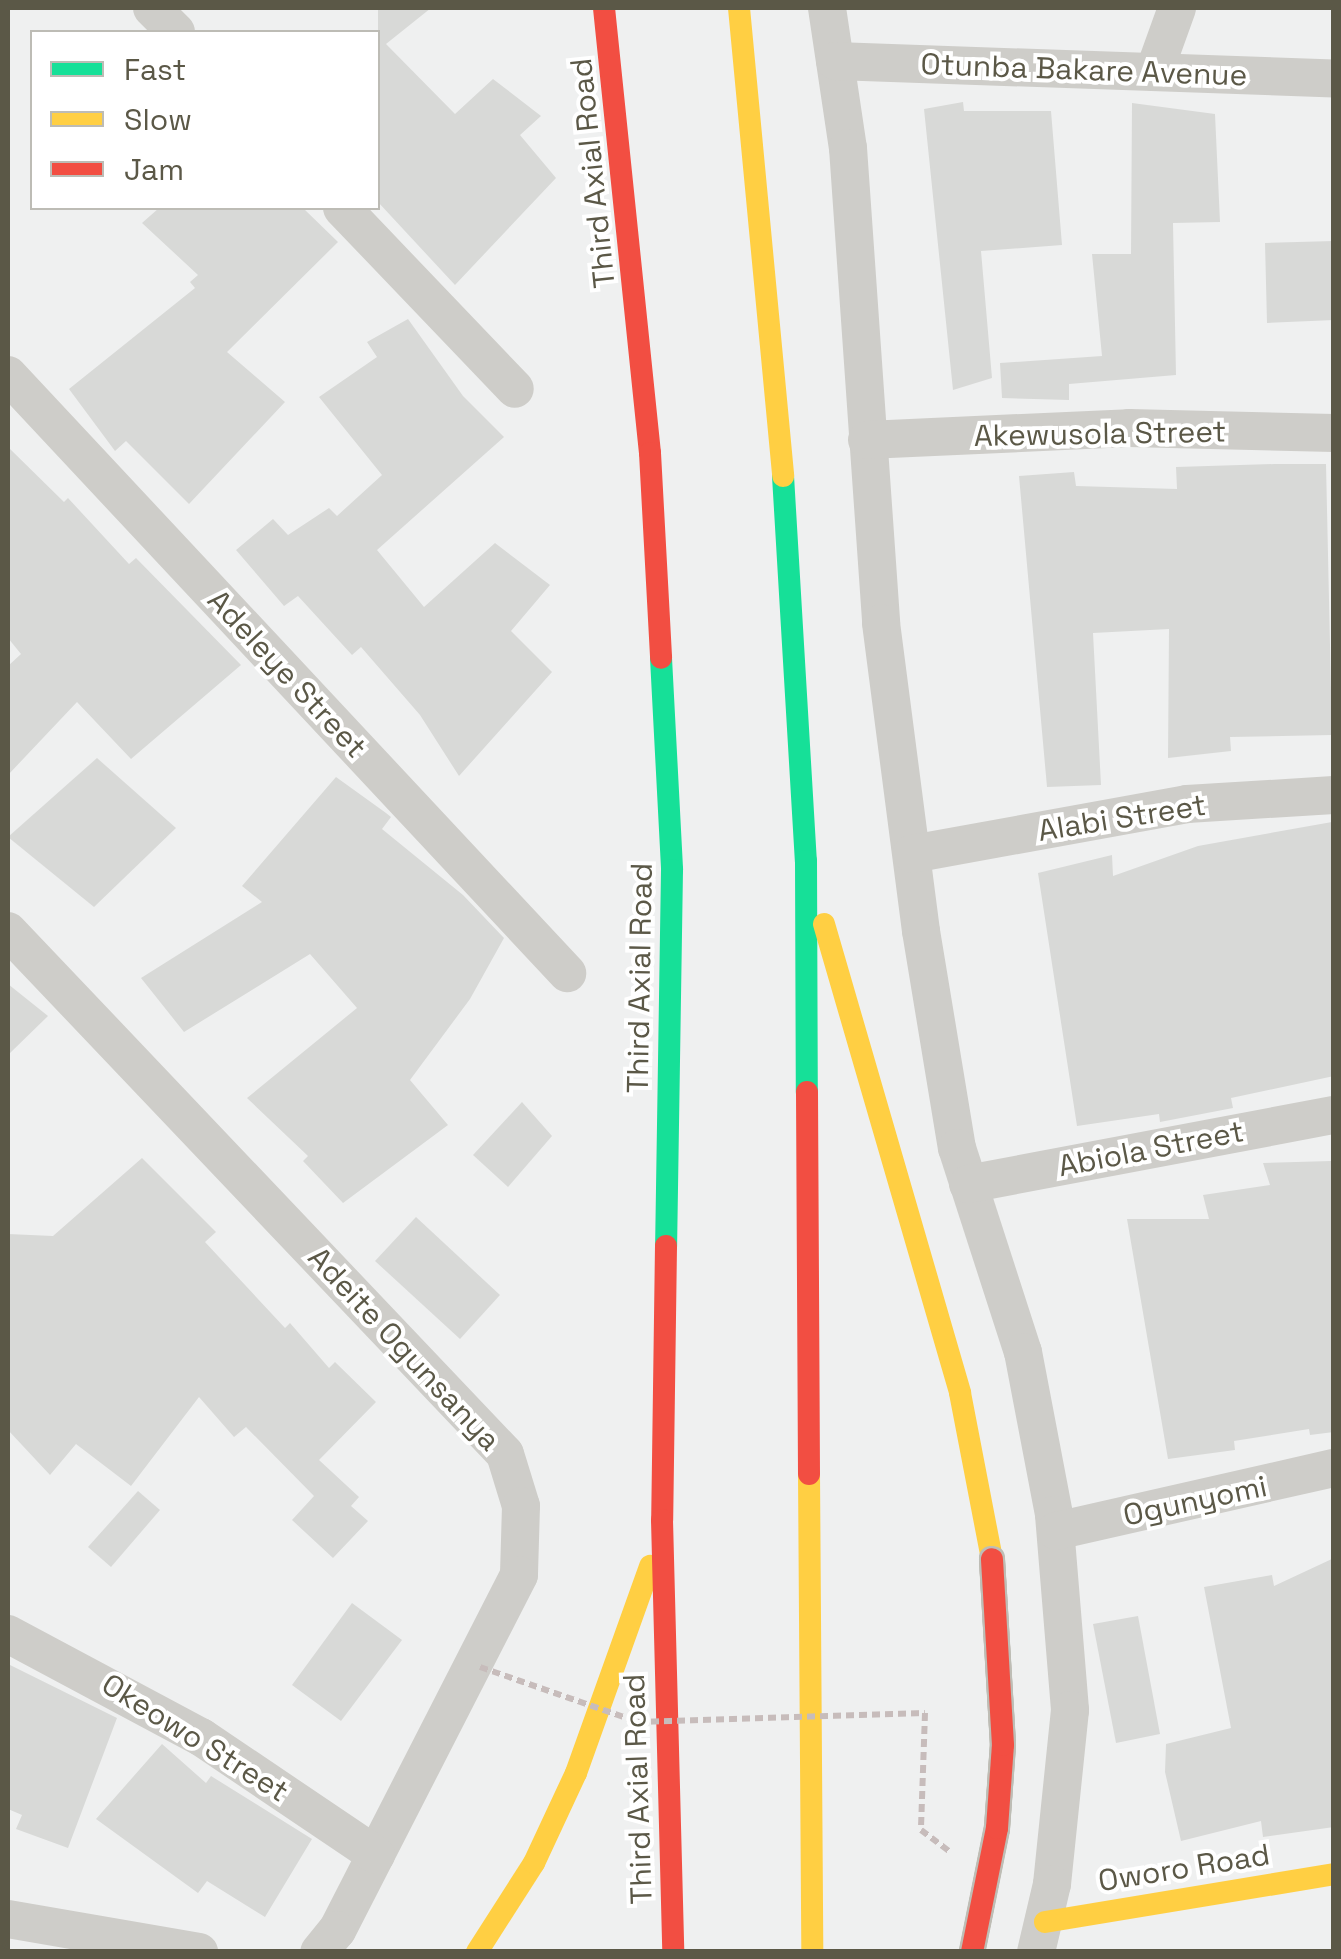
<!DOCTYPE html>
<html>
<head>
<meta charset="utf-8">
<style>
  body { margin:0 }
  #map { position:relative; width:1341px; height:1959px; overflow:hidden; background:#eff0f0; font-family:"Space Grotesk",sans-serif }
  div>[style] { position:absolute }
  .building>* { inset:0; background:#d8d9d7 }
  .path>* { height:6px; margin-top:-3px; transform-origin:0; background:repeating-linear-gradient(90deg,#c7bcbb 0 8px,transparent 0 13px) }
  .street>* { height:38px; margin:-19px; padding:0 19px; transform-origin:19px; border-radius:19px; background:#cecdc9 }
  .fast>* { height:22px; margin:-11px; padding:0 11px; transform-origin:11px; border-radius:11px; background:#16e098 }
  .slow>* { height:22px; margin:-11px; padding:0 11px; transform-origin:11px; border-radius:11px; background:#ffcf43 }
  .jam>* { height:22px; margin:-11px; padding:0 11px; transform-origin:11px; border-radius:11px; background:#f24e42 }
  .path-bridge>* { height:6px; margin-top:-3px; transform-origin:0; background:repeating-linear-gradient(90deg,#c7bcbb 0 8px,transparent 0 13px) }
  .bridges { filter:drop-shadow(2px 0 #bebdb5) drop-shadow(-2px 0 #bebdb5) drop-shadow(0 2px #bebdb5) drop-shadow(0 -2px #bebdb5) }
  .jam-bridge>* { height:22px; margin:-11px; padding:0 11px; transform-origin:11px; border-radius:11px; background:#f24e42 }
  span { translate:-50% -50%; white-space:nowrap; text-align:center; line-height:1.15; -webkit-text-stroke:8px #fff; paint-order:stroke }
  .street-label { font-size:30px; color:#5b5847 }
  .frame { position:absolute; inset:0; border:10px solid #5b5847; pointer-events:none }
  .legend { position:absolute; left:30px; top:30px; width:350px; height:180px; box-sizing:border-box; background:#fff; border:2px solid #bdbcb5; margin:0; padding:12px 18px; list-style:none; font-size:30px; color:#5b5847 }
  .legend li { display:flex; align-items:center; gap:20px; height:50px }
  .legend b { width:50px; border:2px solid #bdbcb5 }
</style>
</head>
<body>
<div id="map">
  <div class="building">
    <i style="clip-path:polygon(378px 8px,431px 8px,386px 44px,455px 114px,493px 79px,541px 116px,520px 135px,556px 178px,455px 285px,378px 202px)"></i>
    <i style="clip-path:polygon(963px 102px,964px 111px,1051px 111px,1062px 245px,981px 251px,992px 378px,953px 390px,924px 109px)"></i>
    <i style="clip-path:polygon(1132px 103px,1215px 114px,1220px 222px,1173px 223px,1176px 375px,1069px 384px,1069px 400px,1002px 398px,1000px 363px,1102px 356px,1092px 254px,1131px 254px)"></i>
    <i style="clip-path:polygon(159px 208px,303px 208px,338px 242px,227px 352px,285px 402px,189px 504px,126px 441px,115px 451px,69px 389px,195px 288px,190px 282px,198px 275px,142px 223px)"></i>
    <i style="clip-path:polygon(1334px 241px,1334px 320px,1267px 323px,1265px 243px)"></i>
    <i style="clip-path:polygon(408px 319px,463px 396px,504px 437px,377px 550px,424px 607px,495px 543px,550px 585px,511px 631px,552px 672px,459px 776px,420px 715px,361px 647px,352px 655px,298px 596px,284px 606px,236px 550px,273px 519px,288px 535px,329px 508px,337px 516px,382px 475px,319px 397px,377px 357px,367px 342px)"></i>
    <i style="clip-path:polygon(8px 447px,64px 502px,68px 498px,129px 564px,136px 558px,241px 665px,131px 759px,77px 702px,8px 775px,8px 666px,21px 654px,8px 638px)"></i>
    <i style="clip-path:polygon(1275px 464px,1326px 464px,1332px 735px,1230px 737px,1231px 751px,1168px 758px,1169px 629px,1093px 633px,1101px 785px,1047px 787px,1019px 476px,1074px 472px,1076px 486px,1177px 489px,1176px 467px)"></i>
    <i style="clip-path:polygon(97px 758px,176px 828px,94px 907px,8px 837px)"></i>
    <i style="clip-path:polygon(336px 777px,386px 813px,391px 817px,382px 829px,463px 895px,504px 938px,470px 999px,410px 1080px,448px 1125px,343px 1203px,303px 1161px,308px 1156px,247px 1098px,357px 1008px,310px 954px,184px 1032px,141px 978px,262px 902px,242px 886px)"></i>
    <i style="clip-path:polygon(1332px 822px,1334px 1076px,1231px 1098px,1233px 1108px,1160px 1122px,1159px 1114px,1077px 1126px,1038px 873px,1112px 855px,1113px 876px,1198px 846px)"></i>
    <i style="clip-path:polygon(8px 984px,48px 1016px,8px 1055px)"></i>
    <i style="clip-path:polygon(522px 1102px,552px 1136px,508px 1187px,473px 1155px)"></i>
    <i style="clip-path:polygon(142px 1158px,216px 1232px,205px 1242px,285px 1328px,290px 1323px,329px 1368px,335px 1362px,376px 1402px,319px 1460px,359px 1497px,351px 1506px,368px 1521px,333px 1558px,292px 1520px,314px 1496px,246px 1427px,234px 1437px,199px 1397px,131px 1486px,76px 1444px,50px 1475px,8px 1430px,8px 1234px,53px 1236px)"></i>
    <i style="clip-path:polygon(1331px 1161px,1334px 1432px,1310px 1435px,1309px 1429px,1234px 1441px,1235px 1450px,1168px 1459px,1127px 1219px,1209px 1219px,1203px 1195px,1270px 1185px,1263px 1163px)"></i>
    <i style="clip-path:polygon(416px 1217px,500px 1295px,460px 1339px,375px 1261px)"></i>
    <i style="clip-path:polygon(138px 1491px,160px 1510px,111px 1567px,88px 1547px)"></i>
    <i style="clip-path:polygon(1334px 1558px,1334px 1827px,1263px 1837px,1261px 1821px,1181px 1841px,1165px 1772px,1166px 1744px,1231px 1728px,1204px 1587px,1272px 1575px,1274px 1586px)"></i>
    <i style="clip-path:polygon(352px 1603px,402px 1640px,341px 1721px,292px 1685px)"></i>
    <i style="clip-path:polygon(1138px 1616px,1160px 1734px,1116px 1743px,1093px 1624px)"></i>
    <i style="clip-path:polygon(8px 1664px,117px 1718px,68px 1848px,16px 1829px,22px 1815px,8px 1809px)"></i>
    <i style="clip-path:polygon(162px 1744px,206px 1783px,211px 1776px,312px 1839px,265px 1917px,207px 1881px,198px 1893px,96px 1819px)"></i>
  </div>
  <div class="path">
    <i style="left:925px;top:1713px;width:117px;rotate:92deg"></i>
    <i style="left:921px;top:1830px;width:36px;rotate:37deg"></i>
  </div>
  <div class="street">
    <i style="left:152px;top:8px;width:34px;rotate:45deg"></i>
    <i style="left:827px;top:8px;width:142px;rotate:81.5deg"></i>
    <i style="left:848px;top:148px;width:476px;rotate:86deg"></i>
    <i style="left:881px;top:623px;width:311px;rotate:82.6deg"></i>
    <i style="left:921px;top:931px;width:220px;rotate:80.6deg"></i>
    <i style="left:957px;top:1148px;width:214px;rotate:72.1deg"></i>
    <i style="left:1023px;top:1352px;width:166px;rotate:79.2deg"></i>
    <i style="left:1054px;top:1515px;width:196px;rotate:85.3deg"></i>
    <i style="left:1070px;top:1710px;width:175px;rotate:95.9deg"></i>
    <i style="left:1052px;top:1884px;width:70px;rotate:103.2deg"></i>
    <i style="left:835px;top:61px;width:499px;rotate:2deg"></i>
    <i style="left:1154px;top:72px;width:68px;rotate:-70.2deg"></i>
    <i style="left:342px;top:208px;width:250px;rotate:46.3deg"></i>
    <i style="left:8px;top:375px;width:819px;rotate:46.93deg"></i>
    <i style="left:867px;top:440px;width:262px;rotate:-2.6deg"></i>
    <i style="left:1129px;top:428px;width:205px;rotate:1.4deg"></i>
    <i style="left:912px;top:854px;width:280px;rotate:-10.3deg"></i>
    <i style="left:1187px;top:804px;width:147px;rotate:-3.5deg"></i>
    <i style="left:8px;top:931px;width:721px;rotate:46.46deg"></i>
    <i style="left:505px;top:1454px;width:54px;rotate:72.9deg"></i>
    <i style="left:521px;top:1506px;width:69px;rotate:91.7deg"></i>
    <i style="left:519px;top:1575px;width:399px;rotate:117.1deg"></i>
    <i style="left:337px;top:1930px;width:28px;rotate:129deg"></i>
    <i style="left:968px;top:1184px;width:372px;rotate:-10.7deg"></i>
    <i style="left:1056px;top:1531px;width:285px;rotate:-12.8deg"></i>
    <i style="left:8px;top:1634px;width:219px;rotate:28.1deg"></i>
    <i style="left:201px;top:1737px;width:211px;rotate:34deg"></i>
    <i style="left:8px;top:1919px;width:194px;rotate:9.8deg"></i>
  </div>
  <div class="fast">
    <i style="left:783px;top:476px;width:386px;rotate:86.6deg"></i>
    <i style="left:806px;top:861px;width:231px;rotate:89.8deg"></i>
    <i style="left:661px;top:658px;width:212px;rotate:87deg"></i>
    <i style="left:672px;top:870px;width:376px;rotate:90.9deg"></i>
  </div>
  <div class="slow">
    <i style="left:739px;top:8px;width:470px;rotate:84.6deg"></i>
    <i style="left:824px;top:924px;width:488px;rotate:73.8deg"></i>
    <i style="left:960px;top:1393px;width:169px;rotate:79.1deg"></i>
    <i style="left:809px;top:1474px;width:478px;rotate:89.6deg"></i>
    <i style="left:1045px;top:1922px;width:293px;rotate:-9.4deg"></i>
    <i style="left:477px;top:1952px;width:106px;rotate:-57.4deg"></i>
    <i style="left:534px;top:1863px;width:99px;rotate:-65deg"></i>
    <i style="left:576px;top:1773px;width:220px;rotate:-70.3deg"></i>
  </div>
  <div class="jam">
    <i style="left:604px;top:8px;width:447px;rotate:84.1deg"></i>
    <i style="left:650px;top:453px;width:205px;rotate:86.9deg"></i>
    <i style="left:807px;top:1092px;width:382px;rotate:89.7deg"></i>
    <i style="left:666px;top:1246px;width:274px;rotate:90.8deg"></i>
    <i style="left:662px;top:1520px;width:432px;rotate:88.5deg"></i>
  </div>
  <div class="path-bridge">
    <i style="left:480px;top:1667px;width:167px;rotate:19.2deg"></i>
    <i style="left:638px;top:1722px;width:287px;rotate:-1.8deg"></i>
  </div>
  <div class="bridges">
    <div class="jam-bridge">
      <i style="left:972px;top:1952px;width:126px;rotate:-78.6deg"></i>
      <i style="left:997px;top:1828px;width:83px;rotate:-85.9deg"></i>
      <i style="left:1003px;top:1745px;width:186px;rotate:-93.4deg"></i>
    </div>
  </div>
  <div class="street-label">
    <span style="left:1084px;top:70px;rotate:2deg">Otunba Bakare Avenue</span>
    <span style="left:593px;top:173px;rotate:-96deg">Third Axial Road</span>
    <span style="left:1100px;top:434px;rotate:-1deg">Akewusola Street</span>
    <span style="left:287px;top:674px;rotate:47deg">Adeleye Street</span>
    <span style="left:1122px;top:818px;rotate:-9deg">Alabi Street</span>
    <span style="left:640px;top:978px;rotate:-89deg">Third Axial Road</span>
    <span style="left:1151px;top:1149px;rotate:-11deg">Abiola Street</span>
    <span style="left:404px;top:1349px;rotate:47deg">Adeite Ogunsanya</span>
    <span style="left:1195px;top:1501px;rotate:-12deg">Ogunyomi</span>
    <span style="left:195px;top:1738px;rotate:32deg">Okeowo Street</span>
    <span style="left:638px;top:1789px;rotate:-92deg">Third Axial Road</span>
    <span style="left:1184px;top:1868px;rotate:-9deg">Oworo Road</span>
  </div>
  <div class="frame"></div>
  <ul class="legend">
  <li><b style="height:12px;background:#16e098"></b>Fast</li>
  <li><b style="height:12px;background:#ffcf43"></b>Slow</li>
  <li><b style="height:12px;background:#f24e42"></b>Jam</li>
  </ul>
</div>
</body>
</html>
